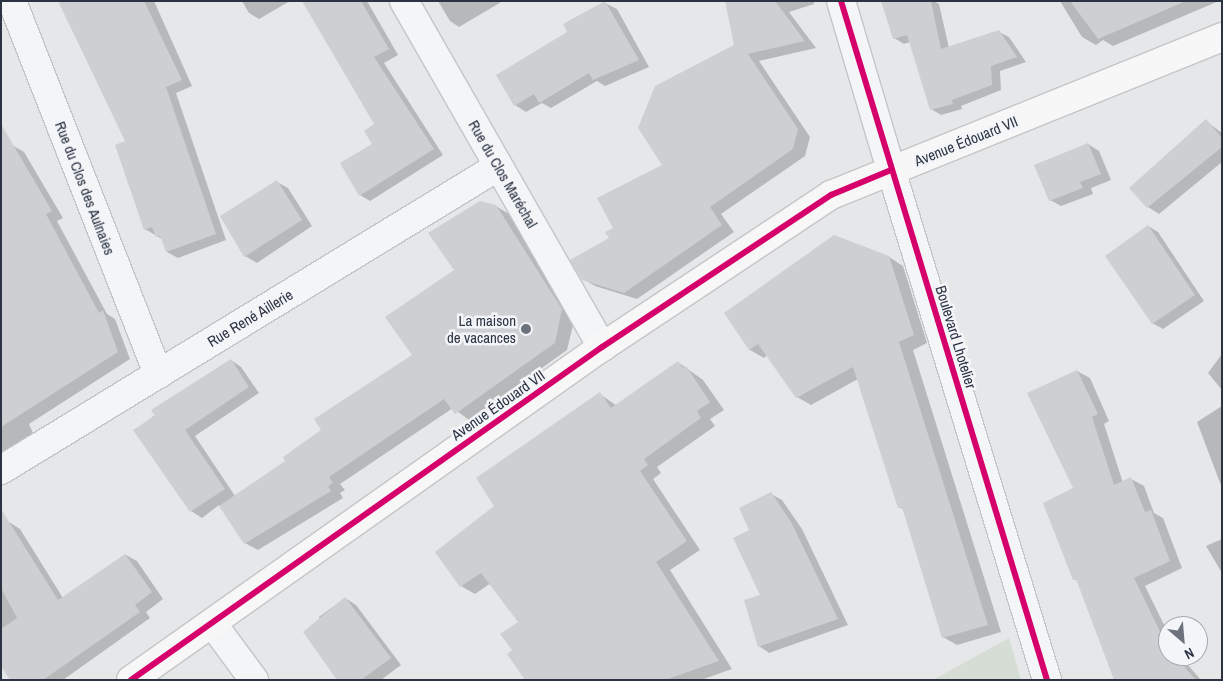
<!DOCTYPE html>
<html>
<head>
<meta charset="utf-8">
<style>
  body { margin:0 }
  #map { position:relative; width:1223px; height:681px; overflow:hidden; background:#e5e7e9; font-family:"Archivo Narrow",sans-serif }
  div>[style] { position:absolute }
  .green>* { inset:0; background:#d6ddd5 }
  .shadow>* { inset:0; background:#0003 }
  .building>* { inset:0; background:#cdcfd2 }
  .roads { filter:drop-shadow(1px 0 #c3c5c7) drop-shadow(-1px 0 #c3c5c7) drop-shadow(0 1px #c3c5c7) drop-shadow(0 -1px #c3c5c7) }
  .minor>* { height:28px; margin:-14px; padding:0 14px; transform-origin:14px; border-radius:14px; background:#f4f5f6 }
  .tertiary>* { height:28px; margin:-14px; padding:0 14px; transform-origin:14px; border-radius:14px; background:#f4f5f6 }
  .secondary>* { height:28px; margin:-14px; padding:0 14px; transform-origin:14px; border-radius:14px; background:#f7f7f8 }
  .cycleway>* { height:6px; margin:-3px; padding:0 3px; transform-origin:3px; border-radius:3px; background:#d6006c }
  .dots>* { width:14px; height:14px; translate:-50% -50%; box-sizing:border-box; border:2px solid #f3f5f8; border-radius:50% }
  span { translate:-50% -50%; white-space:nowrap; text-align:center; line-height:1.15; -webkit-text-stroke:5px #f3f5f8; paint-order:stroke }
  .street-label { font-size:15px; color:#2c3443 }
  .poi-label { font-size:15px; color:#2c3443 }
  .right { translate:-100% -50%; text-align:right }
  .frame { position:absolute; inset:0; border:2px solid #2c3443; pointer-events:none }
  .north { position:absolute; left:1158px; top:616px; width:50px; height:50px; box-sizing:border-box; background:#f3f5f8; border:1px solid #a3a8b0; border-radius:50%; rotate:153deg; font-size:14px; font-weight:700; line-height:20px; text-align:center; color:#2c3443 }
  .north::after { content:''; display:block; margin:auto; width:18px; height:22px; background:#6d737d; clip-path:polygon(50% 0,100% 100%,50% 72%,0 100%) }
</style>
</head>
<body>
<div id="map">
  <div class="green">
    <i style="clip-path:polygon(1009px 638px,1021px 680px,933px 680px)"></i>
  </div>
  <div class="shadow">
    <i style="clip-path:polygon(59px 1px,154px 1px,192px 86px,176px 93px,226px 240px,178px 258px,167px 252px,162px 239px,145px 229px,127px 142px)"></i>
    <i style="clip-path:polygon(242px 1px,290px 1px,259px 19px,249px 13px)"></i>
    <i style="clip-path:polygon(304px 1px,367px 1px,398px 55px,384px 63px,443px 155px,370px 201px,360px 195px,376px 125px)"></i>
    <i style="clip-path:polygon(438px 1px,503px 1px,459px 27px,450px 21px)"></i>
    <i style="clip-path:polygon(726px 1px,814px 1px,814px 4px,789px 12px,816px 48px,759px 61px,810px 137px,805px 156px,721px 214px,734px 232px,637px 299px,595px 286px,583px 279px,611px 239px,614px 229px,664px 166px,736px 46px)"></i>
    <i style="clip-path:polygon(907px 1px,934px 1px,939px 4px,949px 48px,999px 32px,1009px 37px,1026px 62px,1000px 71px,1001px 90px,961px 106px,962px 109px,941px 115px,931px 109px,910px 42px,904px 44px,894px 38px)"></i>
    <i style="clip-path:polygon(1060px 1px,1219px 1px,1113px 46px,1103px 40px,1096px 45px,1082px 37px)"></i>
    <i style="clip-path:polygon(605px 3px,617px 9px,649px 67px,605px 86px,597px 81px,551px 108px,542px 103px,526px 112px,515px 105px,569px 33px)"></i>
    <i style="clip-path:polygon(1206px 121px,1222px 133px,1222px 162px,1159px 214px,1148px 207px)"></i>
    <i style="clip-path:polygon(1088px 144px,1099px 151px,1111px 180px,1091px 188px,1093px 194px,1061px 206px,1050px 200px)"></i>
    <i style="clip-path:polygon(12px 145px,24px 152px,63px 218px,57px 221px,107px 314px,115px 319px,130px 359px,29px 424px,35px 438px,1px 455px,1px 249px)"></i>
    <i style="clip-path:polygon(277px 182px,288px 188px,312px 226px,257px 263px,245px 256px,222px 216px)"></i>
    <i style="clip-path:polygon(496px 206px,509px 214px,575px 317px,567px 350px,469px 420px,453px 408px,340px 484px,345px 490px,340px 493px,343px 498px,258px 550px,245px 543px,219px 505px,202px 518px,191px 511px,135px 430px,231px 360px,241px 367px,259px 393px,195px 436px,235px 496px,287px 461px,414px 355px,456px 271px)"></i>
    <i style="clip-path:polygon(1148px 226px,1158px 232px,1204px 301px,1163px 329px,1152px 323px)"></i>
    <i style="clip-path:polygon(889px 257px,903px 266px,927px 343px,913px 350px,1001px 632px,957px 645px,943px 637px,905px 510px,899px 507px,858px 379px,811px 405px,797px 397px,767px 355px,764px 358px,750px 350px,725px 313px)"></i>
    <i style="clip-path:polygon(1222px 354px,1222px 390px,1208px 373px)"></i>
    <i style="clip-path:polygon(678px 362px,703px 380px,724px 410px,710px 419px,715px 426px,657px 467px,661px 473px,653px 479px,700px 550px,670px 570px,732px 669px,701px 680px,534px 680px,519px 622px,491px 583px,475px 594px,461px 586px,496px 506px,600px 394px,617px 406px)"></i>
    <i style="clip-path:polygon(1077px 371px,1090px 378px,1109px 421px,1104px 424px,1123px 483px,1131px 479px,1144px 486px,1154px 513px,1163px 518px,1182px 568px,1145px 586px,1168px 633px,1168px 656px,1180px 656px,1201px 680px,1115px 680px,1078px 581px,1074px 579px)"></i>
    <i style="clip-path:polygon(1222px 406px,1222px 488px,1197px 422px)"></i>
    <i style="clip-path:polygon(771px 494px,782px 500px,802px 529px,848px 625px,769px 653px,759px 646px,762px 596px,751px 531px)"></i>
    <i style="clip-path:polygon(9px 522px,20px 529px,63px 598px,126px 555px,137px 561px,163px 599px,146px 612px,150px 618px,63px 680px,12px 680px,1px 664px,1px 526px)"></i>
    <i style="clip-path:polygon(1222px 539px,1222px 573px,1206px 546px)"></i>
    <i style="clip-path:polygon(345px 598px,356px 605px,401px 665px,381px 680px,339px 680px,319px 617px)"></i>
  </div>
  <div class="building">
    <i style="clip-path:polygon(58px 1px,144px 1px,182px 80px,166px 87px,216px 234px,166px 252px,160px 236px,156px 237px,152px 227px,144px 230px,115px 145px,125px 141px)"></i>
    <i style="clip-path:polygon(302px 1px,361px 1px,389px 49px,374px 57px,434px 149px,359px 196px,340px 163px,372px 144px,364px 131px,374px 124px)"></i>
    <i style="clip-path:polygon(605px 1px,639px 60px,593px 80px,589px 73px,539px 103px,534px 94px,514px 106px,496px 75px,567px 32px,563px 24px)"></i>
    <i style="clip-path:polygon(725px 1px,775px 1px,805px 41px,748px 54px,798px 129px,793px 149px,710px 207px,722px 225px,624px 293px,582px 280px,570px 260px,609px 238px,605px 232px,613px 228px,597px 198px,662px 165px,638px 128px,655px 86px,734px 45px)"></i>
    <i style="clip-path:polygon(881px 1px,931px 1px,941px 49px,999px 30px,1017px 57px,991px 66px,992px 85px,952px 100px,953px 104px,930px 110px,907px 35px,893px 39px)"></i>
    <i style="clip-path:polygon(1070px 1px,1186px 1px,1098px 39px)"></i>
    <i style="clip-path:polygon(1206px 119px,1222px 138px,1222px 147px,1147px 208px,1129px 188px)"></i>
    <i style="clip-path:polygon(1px 124px,52px 211px,46px 214px,99px 313px,103px 310px,118px 352px,1px 427px)"></i>
    <i style="clip-path:polygon(1088px 143px,1101px 174px,1080px 182px,1083px 188px,1049px 201px,1034px 165px)"></i>
    <i style="clip-path:polygon(277px 180px,302px 220px,244px 257px,220px 216px)"></i>
    <i style="clip-path:polygon(480px 201px,496px 205px,562px 309px,555px 343px,455px 414px,444px 399px,329px 477px,333px 483px,328px 486px,331px 491px,244px 544px,219px 506px,285px 461px,283px 457px,321px 430px,314px 419px,412px 355px,385px 317px,454px 270px,428px 233px)"></i>
    <i style="clip-path:polygon(1148px 225px,1195px 295px,1152px 324px,1105px 256px)"></i>
    <i style="clip-path:polygon(834px 235px,889px 256px,914px 335px,899px 342px,988px 625px,942px 638px,902px 507px,898px 508px,853px 367px,796px 398px,758px 344px,749px 350px,724px 313px)"></i>
    <i style="clip-path:polygon(231px 359px,249px 387px,185px 430px,225px 489px,190px 512px,133px 430px,155px 416px,151px 410px)"></i>
    <i style="clip-path:polygon(678px 361px,683px 368px,686px 366px,710px 402px,697px 411px,701px 418px,644px 459px,648px 465px,640px 471px,687px 541px,656px 562px,719px 661px,665px 680px,525px 680px,507px 654px,512px 650px,500px 634px,518px 622px,481px 573px,460px 587px,435px 552px,494px 506px,476px 478px,600px 392px,611px 408px)"></i>
    <i style="clip-path:polygon(1077px 370px,1098px 414px,1092px 417px,1114px 485px,1131px 477px,1145px 512px,1151px 510px,1170px 561px,1134px 578px,1168px 648px,1168px 656px,1175px 656px,1196px 680px,1114px 680px,1076px 579px,1073px 580px,1043px 503px,1073px 488px,1027px 393px)"></i>
    <i style="clip-path:polygon(771px 492px,791px 522px,838px 619px,758px 647px,744px 600px,760px 595px,733px 538px,749px 530px,739px 508px)"></i>
    <i style="clip-path:polygon(1px 509px,58px 600px,125px 554px,152px 592px,135px 605px,140px 612px,43px 680px,10px 680px,1px 666px,1px 629px,17px 618px,1px 588px)"></i>
    <i style="clip-path:polygon(345px 597px,391px 658px,361px 680px,337px 680px,303px 632px)"></i>
  </div>
  <div class="roads">
    <div class="minor">
      <i style="left:12px;top:1px;width:401px;rotate:68.6deg"></i>
      <i style="left:404px;top:1px;width:399px;rotate:60.2deg"></i>
      <i style="left:891px;top:170px;width:533px;rotate:72.99deg"></i>
      <i style="left:1px;top:470px;width:583px;rotate:-31.4deg"></i>
      <i style="left:212px;top:623px;width:71px;rotate:53.6deg"></i>
    </div>
    <div class="tertiary">
      <i style="left:841px;top:1px;width:176px;rotate:73.5deg"></i>
    </div>
    <div class="secondary">
      <i style="left:131px;top:680px;width:577px;rotate:-35.26deg"></i>
      <i style="left:602px;top:347px;width:275px;rotate:-33.6deg"></i>
      <i style="left:831px;top:195px;width:422px;rotate:-22deg"></i>
    </div>
  </div>
  <div class="cycleway">
    <i style="left:841px;top:1px;width:710px;rotate:73.12deg"></i>
    <i style="left:131px;top:680px;width:577px;rotate:-35.26deg"></i>
    <i style="left:602px;top:347px;width:275px;rotate:-33.6deg"></i>
    <i style="left:831px;top:195px;width:65px;rotate:-22.6deg"></i>
  </div>
  <div class="dots">
    <i style="left:526px;top:329px;background:#6d737d"></i>
  </div>
  <div class="street-label">
    <span style="left:966px;top:141px;rotate:-22deg">Avenue Édouard VII</span>
    <span style="left:503px;top:174px;rotate:60deg">Rue du Clos Maréchal</span>
    <span style="left:85px;top:188px;rotate:69deg">Rue du Clos des Aulnaies</span>
    <span style="left:250px;top:318px;rotate:-31deg">Rue René Aillerie</span>
    <span style="left:956px;top:337px;rotate:73deg">Boulevard Lhotelier</span>
    <span style="left:498px;top:405px;rotate:-35deg">Avenue Édouard VII</span>
  </div>
  <div class="poi-label">
    <span class="right" style="left:516px;top:329px">La maison<br>de vacances</span>
  </div>
  <div class="frame"></div>
  <div class="north">N</div>
</div>
</body>
</html>
